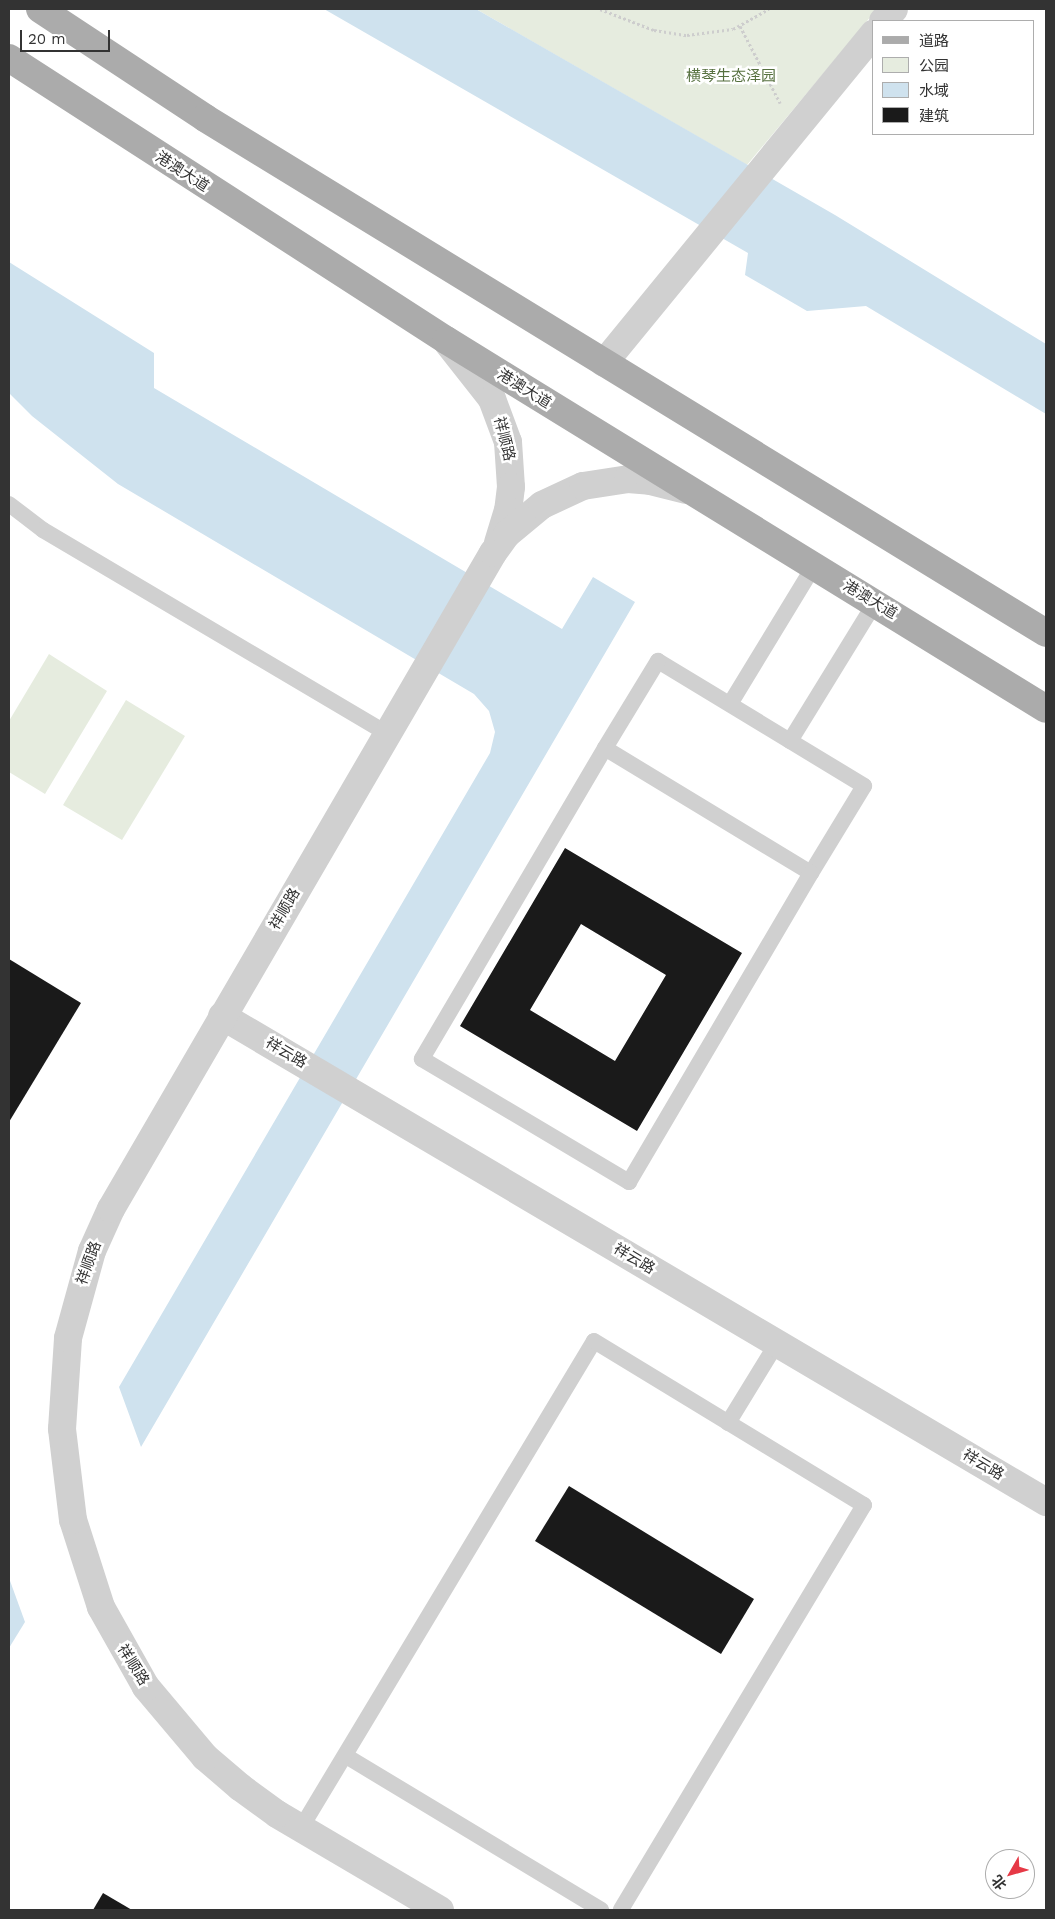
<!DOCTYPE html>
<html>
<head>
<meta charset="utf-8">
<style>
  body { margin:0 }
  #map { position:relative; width:1055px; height:1919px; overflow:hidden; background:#fff; font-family:"Work Sans","Noto Sans SC",sans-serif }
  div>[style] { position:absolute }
  .green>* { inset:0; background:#e6ecdf }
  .water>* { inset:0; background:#cfe2ee }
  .building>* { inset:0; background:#1a1a1a }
  .path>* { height:3px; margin-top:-1.5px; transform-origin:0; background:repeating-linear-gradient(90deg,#cdcdcd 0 2.5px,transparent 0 5px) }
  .service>* { height:16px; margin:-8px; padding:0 8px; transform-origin:8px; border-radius:8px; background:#d0d0d0 }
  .minor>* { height:28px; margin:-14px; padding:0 14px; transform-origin:14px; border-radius:14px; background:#d0d0d0 }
  .primary>* { height:28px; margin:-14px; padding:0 14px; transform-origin:14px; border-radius:14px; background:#ababab }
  span { translate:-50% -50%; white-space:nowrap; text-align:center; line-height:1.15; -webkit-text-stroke:5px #fff; paint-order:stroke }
  .park-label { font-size:15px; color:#56703f }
  .street-label { font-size:15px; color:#333 }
  .frame { position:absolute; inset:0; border:10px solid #333; pointer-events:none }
  .legend { position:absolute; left:872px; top:20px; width:162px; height:115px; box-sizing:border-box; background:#fff; border:1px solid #adadad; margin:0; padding:6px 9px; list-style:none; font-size:15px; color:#333 }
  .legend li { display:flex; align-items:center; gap:10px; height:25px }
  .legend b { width:25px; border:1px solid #adadad }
  .north { position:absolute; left:985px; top:1849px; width:50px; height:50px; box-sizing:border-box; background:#fff; border:1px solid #adadad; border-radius:50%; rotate:232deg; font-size:14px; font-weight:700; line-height:20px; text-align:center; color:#333 }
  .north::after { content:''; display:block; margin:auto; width:18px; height:22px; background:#e63946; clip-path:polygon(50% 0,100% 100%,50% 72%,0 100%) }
  .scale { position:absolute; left:20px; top:30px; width:90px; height:22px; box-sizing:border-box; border:2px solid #333; border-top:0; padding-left:6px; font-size:15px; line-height:18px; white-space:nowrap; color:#333; -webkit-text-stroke:4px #fff; paint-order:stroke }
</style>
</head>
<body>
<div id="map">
  <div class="green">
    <i style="clip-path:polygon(476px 9px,877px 9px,747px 165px)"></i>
    <i style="clip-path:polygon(49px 654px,107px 691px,45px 794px,9px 772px,9px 721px)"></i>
    <i style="clip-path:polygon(126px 700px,185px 736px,122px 840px,63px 805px)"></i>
  </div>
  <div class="water">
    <i style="clip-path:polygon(324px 9px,476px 9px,835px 215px,1046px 344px,1046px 414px,866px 306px,807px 311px,745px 275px,748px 253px)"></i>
    <i style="clip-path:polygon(9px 262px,154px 353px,154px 388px,562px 629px,593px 577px,635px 602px,141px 1447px,119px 1387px,490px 753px,495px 732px,489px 711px,474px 694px,118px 484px,32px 416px,9px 393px)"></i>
    <i style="clip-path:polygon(9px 1578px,25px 1622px,9px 1648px)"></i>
  </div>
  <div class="building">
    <i style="clip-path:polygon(evenodd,565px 848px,742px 953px,637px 1131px,460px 1026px,565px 848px,581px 924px,666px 975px,615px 1061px,530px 1010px,581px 924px)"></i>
    <i style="clip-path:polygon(9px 959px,81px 1003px,9px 1122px)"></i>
    <i style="clip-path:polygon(569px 1486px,754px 1599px,721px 1654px,535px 1541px)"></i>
    <i style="clip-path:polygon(103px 1893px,132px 1910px,93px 1910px)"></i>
  </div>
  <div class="path">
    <i style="left:600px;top:9px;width:58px;rotate:21.3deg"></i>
    <i style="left:654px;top:30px;width:33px;rotate:9deg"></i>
    <i style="left:687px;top:35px;width:46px;rotate:-7.4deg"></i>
    <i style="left:733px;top:29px;width:41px;rotate:-29.1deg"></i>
    <i style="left:740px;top:26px;width:87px;rotate:62.5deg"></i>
  </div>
  <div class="service">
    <i style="left:9px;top:504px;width:43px;rotate:37.4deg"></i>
    <i style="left:43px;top:530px;width:401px;rotate:30.6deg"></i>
    <i style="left:658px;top:661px;width:241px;rotate:31.2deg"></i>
    <i style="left:864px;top:786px;width:102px;rotate:121.3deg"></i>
    <i style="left:811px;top:873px;width:241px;rotate:-148.8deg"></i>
    <i style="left:605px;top:748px;width:102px;rotate:-58.7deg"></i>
    <i style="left:730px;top:704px;width:162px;rotate:-58.7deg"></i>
    <i style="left:790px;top:741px;width:162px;rotate:-58.4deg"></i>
    <i style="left:605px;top:748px;width:361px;rotate:120.5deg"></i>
    <i style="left:422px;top:1059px;width:241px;rotate:30.7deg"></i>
    <i style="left:629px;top:1182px;width:359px;rotate:-59.5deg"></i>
    <i style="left:728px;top:1423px;width:94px;rotate:-58.5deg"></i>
    <i style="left:346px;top:1756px;width:298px;rotate:31.1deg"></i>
    <i style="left:301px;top:1828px;width:568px;rotate:-58.97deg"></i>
    <i style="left:594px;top:1341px;width:316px;rotate:31.3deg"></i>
    <i style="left:864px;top:1505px;width:472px;rotate:121deg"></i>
  </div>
  <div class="minor">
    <i style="left:883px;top:21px;width:16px;rotate:-47deg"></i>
    <i style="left:448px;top:343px;width:71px;rotate:51.8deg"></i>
    <i style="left:492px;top:399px;width:46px;rotate:69.6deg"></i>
    <i style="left:508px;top:442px;width:45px;rotate:86.2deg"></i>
    <i style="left:511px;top:487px;width:23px;rotate:97deg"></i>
    <i style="left:508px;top:510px;width:34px;rotate:107deg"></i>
    <i style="left:604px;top:363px;width:426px;rotate:-50.7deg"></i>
    <i style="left:222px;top:1016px;width:957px;rotate:30.53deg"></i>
    <i style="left:440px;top:1910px;width:189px;rotate:-149.5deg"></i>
    <i style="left:277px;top:1814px;width:46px;rotate:-143.9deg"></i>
    <i style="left:240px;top:1787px;width:46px;rotate:-139.4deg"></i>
    <i style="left:205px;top:1757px;width:92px;rotate:-130.1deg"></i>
    <i style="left:146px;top:1687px;width:92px;rotate:-119.4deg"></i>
    <i style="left:101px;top:1607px;width:91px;rotate:-107.8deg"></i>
    <i style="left:73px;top:1520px;width:92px;rotate:-96.9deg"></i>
    <i style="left:62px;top:1429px;width:91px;rotate:-86.2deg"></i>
    <i style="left:68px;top:1338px;width:90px;rotate:-74.6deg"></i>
    <i style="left:92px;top:1251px;width:46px;rotate:-65.7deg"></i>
    <i style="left:111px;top:1209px;width:759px;rotate:-59.79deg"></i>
    <i style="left:493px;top:553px;width:24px;rotate:-54deg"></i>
    <i style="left:507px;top:534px;width:45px;rotate:-39.6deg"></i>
    <i style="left:542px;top:505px;width:45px;rotate:-24.9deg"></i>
    <i style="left:583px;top:486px;width:46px;rotate:-8.8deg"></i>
    <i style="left:628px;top:479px;width:22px;rotate:5deg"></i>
    <i style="left:650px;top:481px;width:37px;rotate:14deg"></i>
  </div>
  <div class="primary">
    <i style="left:40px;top:9px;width:198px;rotate:33.4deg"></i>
    <i style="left:205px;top:118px;width:986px;rotate:31.48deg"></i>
    <i style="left:9px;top:58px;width:520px;rotate:32.83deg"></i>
    <i style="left:446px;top:340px;width:704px;rotate:31.59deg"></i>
  </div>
  <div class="park-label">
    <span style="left:731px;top:77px">横琴生态泽园</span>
  </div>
  <div class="street-label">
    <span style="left:182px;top:172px;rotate:33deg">港澳大道</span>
    <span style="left:524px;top:389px;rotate:32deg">港澳大道</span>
    <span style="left:504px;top:439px;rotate:76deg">祥顺路</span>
    <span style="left:870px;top:600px;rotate:31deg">港澳大道</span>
    <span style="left:285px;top:909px;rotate:-60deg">祥顺路</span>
    <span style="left:286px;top:1053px;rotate:31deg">祥云路</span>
    <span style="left:634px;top:1259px;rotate:31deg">祥云路</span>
    <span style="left:89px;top:1263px;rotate:-70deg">祥顺路</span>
    <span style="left:983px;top:1465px;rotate:31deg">祥云路</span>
    <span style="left:133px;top:1665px;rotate:58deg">祥顺路</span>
  </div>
  <div class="frame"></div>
  <ul class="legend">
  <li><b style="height:6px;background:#ababab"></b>道路</li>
  <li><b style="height:14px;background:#e6ecdf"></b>公园</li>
  <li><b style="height:14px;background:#cfe2ee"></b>水域</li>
  <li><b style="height:14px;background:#1a1a1a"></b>建筑</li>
  </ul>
  <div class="north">北</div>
  <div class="scale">20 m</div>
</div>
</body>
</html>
